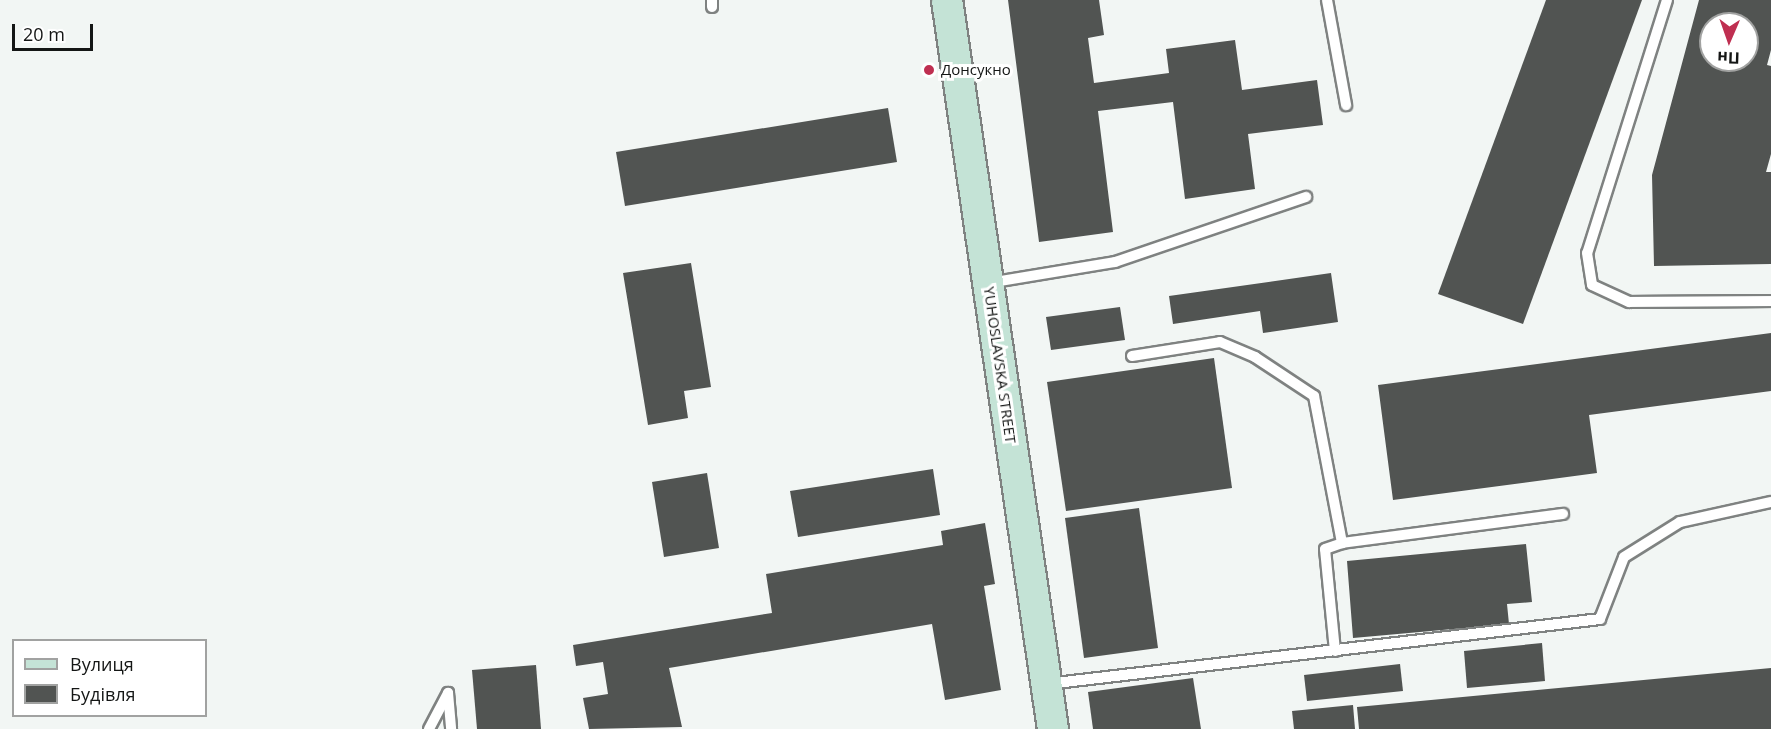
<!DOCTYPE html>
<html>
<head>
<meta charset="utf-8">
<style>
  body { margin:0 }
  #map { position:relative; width:1771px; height:729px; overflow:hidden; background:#f2f6f4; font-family:"Open Sans",sans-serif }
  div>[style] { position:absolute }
  .building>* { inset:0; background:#515452 }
  .roads { filter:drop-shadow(2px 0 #7f8281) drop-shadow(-2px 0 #7f8281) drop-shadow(0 2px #7f8281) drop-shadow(0 -2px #7f8281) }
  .service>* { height:10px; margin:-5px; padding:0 5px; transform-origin:5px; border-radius:5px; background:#fff }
  .secondary>* { height:30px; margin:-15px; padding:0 15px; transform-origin:15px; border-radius:15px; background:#c4e3d6 }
  .dots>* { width:16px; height:16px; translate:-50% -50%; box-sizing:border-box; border:3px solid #fff; border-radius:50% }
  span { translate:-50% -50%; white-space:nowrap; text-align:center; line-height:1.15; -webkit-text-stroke:6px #fff; paint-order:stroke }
  .poi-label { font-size:15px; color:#141615 }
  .left { translate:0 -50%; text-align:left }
  .street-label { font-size:15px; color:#141615 }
  .legend { position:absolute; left:12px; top:639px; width:195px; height:78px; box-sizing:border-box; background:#fff; border:2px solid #a1a2a1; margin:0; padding:8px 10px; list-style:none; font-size:18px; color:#141615 }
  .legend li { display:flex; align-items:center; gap:12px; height:30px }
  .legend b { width:30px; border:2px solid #a1a2a1 }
  .north { position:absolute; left:1699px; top:12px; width:60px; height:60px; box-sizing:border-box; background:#fff; border:2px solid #a1a2a1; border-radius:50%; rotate:182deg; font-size:16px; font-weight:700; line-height:24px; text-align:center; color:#141615 }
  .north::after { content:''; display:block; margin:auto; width:21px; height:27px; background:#bf2f51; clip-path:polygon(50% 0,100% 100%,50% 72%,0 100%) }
  .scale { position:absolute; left:12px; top:24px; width:81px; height:27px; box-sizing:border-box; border:3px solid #141615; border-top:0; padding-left:8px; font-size:18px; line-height:21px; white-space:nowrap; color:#141615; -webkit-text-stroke:4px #fff; paint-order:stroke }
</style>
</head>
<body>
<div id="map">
  <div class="building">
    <i style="clip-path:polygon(1008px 0,1099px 0,1104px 35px,1088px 38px,1094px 83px,1169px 73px,1166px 49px,1235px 40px,1242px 90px,1317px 80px,1323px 125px,1248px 134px,1255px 189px,1185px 199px,1173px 102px,1098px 111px,1113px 232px,1039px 242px)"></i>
    <i style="clip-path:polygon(1546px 0,1642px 0,1523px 324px,1438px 294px)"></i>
    <i style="clip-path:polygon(evenodd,1699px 0,1771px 0,1771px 50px,1767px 65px,1771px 66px,1771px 154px,1766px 172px,1771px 172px,1771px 264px,1654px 266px,1652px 175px,1699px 0,1711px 24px,1747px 24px,1747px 60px,1711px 60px,1711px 24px)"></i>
    <i style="clip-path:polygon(888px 108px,897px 162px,625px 206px,616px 152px)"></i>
    <i style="clip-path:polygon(691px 263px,711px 387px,684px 391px,688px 418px,648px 425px,623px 273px)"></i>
    <i style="clip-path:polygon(1331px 273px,1338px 322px,1263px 333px,1260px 311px,1173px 324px,1169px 296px)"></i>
    <i style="clip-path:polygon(1120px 307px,1125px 340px,1051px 350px,1046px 317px)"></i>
    <i style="clip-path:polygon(1771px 333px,1771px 391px,1589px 415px,1597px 473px,1393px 500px,1378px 385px)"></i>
    <i style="clip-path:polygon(1214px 358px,1232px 488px,1066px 511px,1047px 382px)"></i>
    <i style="clip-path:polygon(933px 469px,940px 515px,798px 537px,790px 491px)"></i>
    <i style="clip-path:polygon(707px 473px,719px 548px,664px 557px,652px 482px)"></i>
    <i style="clip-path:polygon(1139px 508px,1158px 648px,1084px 658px,1065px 518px)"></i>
    <i style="clip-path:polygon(985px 523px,995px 584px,984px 586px,1001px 690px,945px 700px,932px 624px,669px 668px,682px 727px,589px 729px,583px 698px,608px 694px,603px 662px,576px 666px,573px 645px,772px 613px,766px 574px,943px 545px,941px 531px)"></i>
    <i style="clip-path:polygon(1526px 544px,1532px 602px,1507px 604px,1509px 624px,1353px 638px,1347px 561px)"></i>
    <i style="clip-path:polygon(1542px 643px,1545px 681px,1467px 688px,1464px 651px)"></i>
    <i style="clip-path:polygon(1400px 664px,1403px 691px,1307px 701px,1304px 675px)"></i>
    <i style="clip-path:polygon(536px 665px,541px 729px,477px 729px,472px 670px)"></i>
    <i style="clip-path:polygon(1771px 668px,1771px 729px,1359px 729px,1357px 707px)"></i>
    <i style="clip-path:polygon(1193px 678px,1201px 729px,1093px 729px,1088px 692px)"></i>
    <i style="clip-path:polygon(1353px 705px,1355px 729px,1294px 729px,1292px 711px)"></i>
  </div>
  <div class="roads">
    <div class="service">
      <i style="left:712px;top:0;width:7px;rotate:90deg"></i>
      <i style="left:1327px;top:0;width:107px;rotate:79.7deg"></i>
      <i style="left:1667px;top:0;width:265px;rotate:107.5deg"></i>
      <i style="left:1587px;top:253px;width:32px;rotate:81deg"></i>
      <i style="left:1592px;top:285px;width:41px;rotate:24.7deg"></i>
      <i style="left:1629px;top:302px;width:142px;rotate:-0.4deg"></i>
      <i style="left:988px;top:283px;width:129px;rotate:-9.4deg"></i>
      <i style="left:1115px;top:262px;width:202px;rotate:-18.8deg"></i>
      <i style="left:1132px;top:356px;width:89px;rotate:-9deg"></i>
      <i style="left:1220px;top:342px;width:38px;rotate:23deg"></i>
      <i style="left:1255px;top:357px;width:71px;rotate:33.5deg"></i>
      <i style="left:1314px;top:396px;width:150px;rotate:79.2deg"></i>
      <i style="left:1335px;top:651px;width:102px;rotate:-95.6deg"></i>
      <i style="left:1325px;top:549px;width:18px;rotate:-19deg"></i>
      <i style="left:1342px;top:543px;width:223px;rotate:-7.5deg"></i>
      <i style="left:1047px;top:684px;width:557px;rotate:-6.7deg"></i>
      <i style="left:1600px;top:619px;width:66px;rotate:-68.8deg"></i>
      <i style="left:1624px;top:557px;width:66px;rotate:-32deg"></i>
      <i style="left:1680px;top:522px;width:93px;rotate:-12.4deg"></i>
      <i style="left:429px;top:729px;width:41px;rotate:-62.2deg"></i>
      <i style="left:448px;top:693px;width:36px;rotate:85deg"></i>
    </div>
    <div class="secondary">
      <i style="left:947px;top:0;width:737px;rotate:81.73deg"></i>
    </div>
  </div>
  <div class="dots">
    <i style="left:929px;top:70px;background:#bf2f51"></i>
  </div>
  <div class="poi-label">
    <span class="left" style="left:941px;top:70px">Донсукно</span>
  </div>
  <div class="street-label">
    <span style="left:1000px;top:365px;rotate:82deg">YUHOSLAVSKA STREET</span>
  </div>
  <ul class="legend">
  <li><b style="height:8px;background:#c4e3d6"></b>Вулиця</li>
  <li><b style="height:16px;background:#515452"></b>Будівля</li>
  </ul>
  <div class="north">Пн</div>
  <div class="scale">20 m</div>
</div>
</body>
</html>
